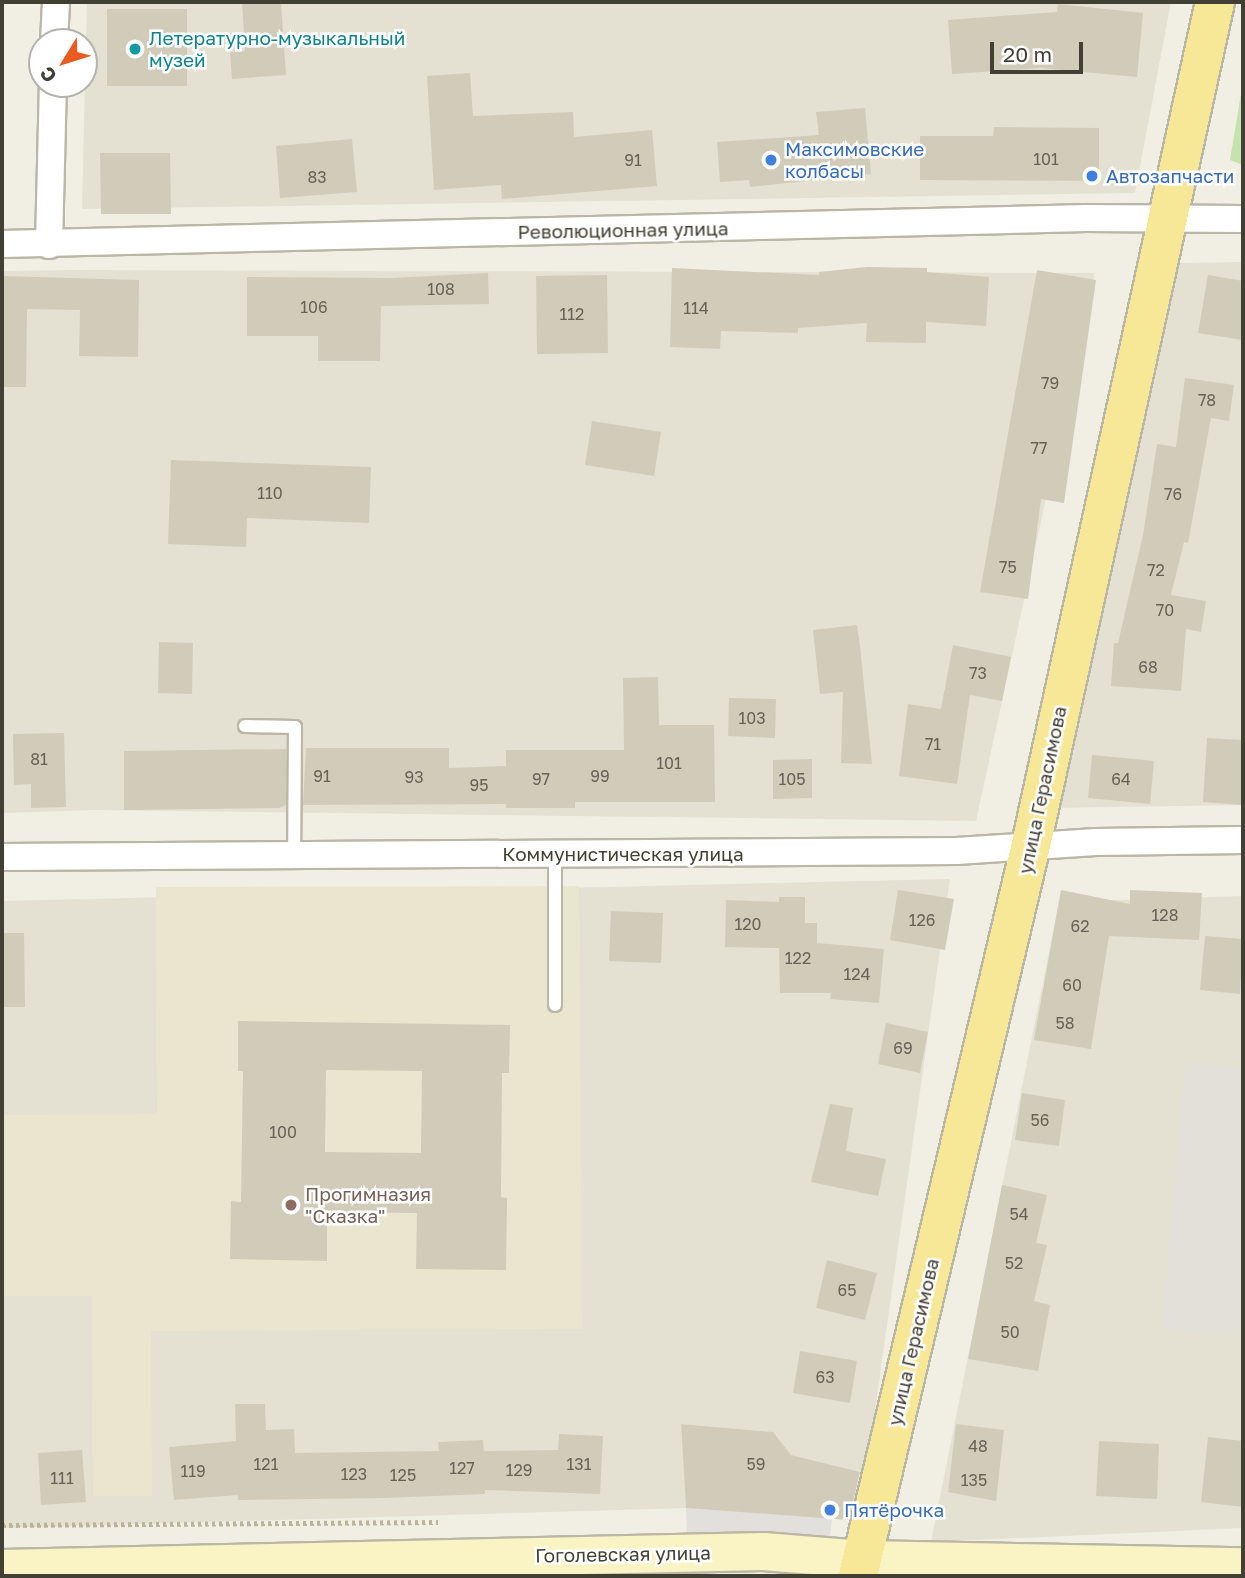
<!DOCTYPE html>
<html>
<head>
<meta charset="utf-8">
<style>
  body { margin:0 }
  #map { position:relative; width:1245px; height:1578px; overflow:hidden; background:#f1eee4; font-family:"Golos Text",sans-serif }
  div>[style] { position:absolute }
  .residential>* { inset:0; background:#e4e1d2 }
  .industrial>* { inset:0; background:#e3e0d9 }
  .education>* { inset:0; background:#e9e5cf }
  .green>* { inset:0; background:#c5e3af }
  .parking>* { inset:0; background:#e1e0dc }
  .building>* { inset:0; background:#d1cbba }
  .path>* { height:4.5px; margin-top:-2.25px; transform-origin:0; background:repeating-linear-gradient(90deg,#bcb49a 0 3.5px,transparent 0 7px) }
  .roads { filter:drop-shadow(2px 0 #bbb7a7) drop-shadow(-2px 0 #bbb7a7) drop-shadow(0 2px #bbb7a7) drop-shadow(0 -2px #bbb7a7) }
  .lane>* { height:12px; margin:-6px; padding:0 6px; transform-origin:6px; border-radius:6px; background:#fff }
  .street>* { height:26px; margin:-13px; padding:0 13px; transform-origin:13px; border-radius:13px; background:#fff }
  .secondary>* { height:37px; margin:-18.5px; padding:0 18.5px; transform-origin:18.5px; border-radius:18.5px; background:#faf4c4 }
  .primary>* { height:38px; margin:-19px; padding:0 19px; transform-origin:19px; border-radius:19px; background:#f7e897 }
  .dots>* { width:19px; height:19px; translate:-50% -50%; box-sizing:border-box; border:4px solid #fff; border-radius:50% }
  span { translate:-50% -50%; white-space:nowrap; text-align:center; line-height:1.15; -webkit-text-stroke:5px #fff; paint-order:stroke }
  .number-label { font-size:16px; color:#666256 }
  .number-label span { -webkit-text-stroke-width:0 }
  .culture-label { font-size:19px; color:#0d838f }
  .left { translate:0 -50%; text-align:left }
  .shop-label { font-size:19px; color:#366cbe }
  .street-label { font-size:19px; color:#423f34 }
  .education-label { font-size:19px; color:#785e54 }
  .frame { position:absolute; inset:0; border:4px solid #423f34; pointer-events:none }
  .north { position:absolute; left:28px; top:28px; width:70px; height:70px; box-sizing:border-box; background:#fff; border:2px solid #b3b2ae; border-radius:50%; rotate:232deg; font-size:19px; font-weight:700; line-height:28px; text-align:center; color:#423f34 }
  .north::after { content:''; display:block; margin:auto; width:24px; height:32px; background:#ea5a21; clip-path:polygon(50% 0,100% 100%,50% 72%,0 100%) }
  .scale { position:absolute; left:990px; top:42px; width:93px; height:32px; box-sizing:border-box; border:4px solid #423f34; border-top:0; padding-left:9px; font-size:21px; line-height:24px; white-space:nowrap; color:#423f34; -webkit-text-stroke:5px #fff; paint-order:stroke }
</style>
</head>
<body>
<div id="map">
  <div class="residential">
    <i style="clip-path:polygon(87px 2px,1171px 2px,1135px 193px,82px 209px)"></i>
    <i style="clip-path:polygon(1243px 262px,1243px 805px,1050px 808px,1175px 263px)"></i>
    <i style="clip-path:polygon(72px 270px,1095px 273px,976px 821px,93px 810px,2px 813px,2px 271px)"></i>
    <i style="clip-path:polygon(950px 879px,866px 1474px,791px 1455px,772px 1432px,681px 1424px,686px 1508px,2px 1528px,2px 901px)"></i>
    <i style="clip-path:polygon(1243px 896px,1243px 1528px,931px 1542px,1059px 902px)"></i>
  </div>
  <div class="industrial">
    <i style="clip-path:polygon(1185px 1062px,1243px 1067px,1243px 1336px,1162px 1329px)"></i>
  </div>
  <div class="education">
    <i style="clip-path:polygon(579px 886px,582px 1329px,151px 1331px,152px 1496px,93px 1496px,92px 1296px,2px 1296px,2px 1115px,157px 1114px,156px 887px)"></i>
  </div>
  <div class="green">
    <i style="clip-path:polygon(1243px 82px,1243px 165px,1230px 160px)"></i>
  </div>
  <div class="parking">
    <i style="clip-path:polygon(686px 1508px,832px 1518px,829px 1543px,687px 1541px)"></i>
  </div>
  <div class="building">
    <i style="clip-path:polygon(242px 2px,281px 2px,286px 75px,232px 79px,230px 52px,245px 51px)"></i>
    <i style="clip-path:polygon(1058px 4px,1143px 13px,1137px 77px,1040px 68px,952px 74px,948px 20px,1057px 12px)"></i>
    <i style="clip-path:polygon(107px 9px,187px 9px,187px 86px,107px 86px)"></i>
    <i style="clip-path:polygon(470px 73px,473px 116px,573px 112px,574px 137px,652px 130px,657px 186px,502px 199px,501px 185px,434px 190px,427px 76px)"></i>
    <i style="clip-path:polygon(865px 108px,871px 174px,750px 187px,749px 180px,720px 182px,717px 142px,819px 135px,816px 112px)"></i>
    <i style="clip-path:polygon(994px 127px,1099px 128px,1099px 181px,920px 180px,920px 136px,993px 136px)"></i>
    <i style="clip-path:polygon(352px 139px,357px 192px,280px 198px,276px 146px)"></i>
    <i style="clip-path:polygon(100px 153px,170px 153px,171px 214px,101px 214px)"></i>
    <i style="clip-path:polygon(867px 267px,927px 268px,927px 272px,989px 277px,986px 326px,926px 322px,926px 343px,866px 342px,867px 323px,798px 328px,798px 333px,721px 331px,720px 349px,670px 347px,672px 268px,819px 275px,819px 272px)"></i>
    <i style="clip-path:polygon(1037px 270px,1096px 280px,1064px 503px,1041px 499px,1028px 599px,980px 592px)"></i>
    <i style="clip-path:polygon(488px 273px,489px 304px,381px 306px,380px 361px,318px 361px,318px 336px,247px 336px,247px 277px,393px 278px)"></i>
    <i style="clip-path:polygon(607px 275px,608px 353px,537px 354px,536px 276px)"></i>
    <i style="clip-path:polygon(1208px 275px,1243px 281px,1243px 340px,1198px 333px)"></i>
    <i style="clip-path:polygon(2px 276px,139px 280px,138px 357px,79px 356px,80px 310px,27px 309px,26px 387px,2px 387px)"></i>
    <i style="clip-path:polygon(1185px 378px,1234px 385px,1229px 421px,1211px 418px,1188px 543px,1184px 542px,1171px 595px,1206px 601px,1201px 632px,1186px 629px,1181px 691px,1111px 686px,1114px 643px,1118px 643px,1143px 535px,1157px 444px,1176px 447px)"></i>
    <i style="clip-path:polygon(592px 421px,661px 432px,654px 476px,585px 465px)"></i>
    <i style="clip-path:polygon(171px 460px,371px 467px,369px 523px,247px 518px,246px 547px,168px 544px)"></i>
    <i style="clip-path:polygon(857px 625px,860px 646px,872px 764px,841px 763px,843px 692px,820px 694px,813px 630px)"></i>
    <i style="clip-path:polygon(159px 642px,193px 643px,192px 694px,158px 693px)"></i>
    <i style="clip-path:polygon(953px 645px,1011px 657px,1002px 701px,970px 695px,957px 784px,899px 776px,908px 704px,941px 709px)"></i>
    <i style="clip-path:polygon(658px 677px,659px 725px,714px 725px,715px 802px,575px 802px,575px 808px,506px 808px,506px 804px,303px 805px,306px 748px,449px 748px,449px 768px,506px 766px,506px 750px,624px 750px,623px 678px)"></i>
    <i style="clip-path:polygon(729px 698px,776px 699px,775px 738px,728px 736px)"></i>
    <i style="clip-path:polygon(64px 733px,66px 807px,31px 808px,31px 784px,14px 785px,13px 734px)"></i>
    <i style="clip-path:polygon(1207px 738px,1243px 740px,1243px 805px,1203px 802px)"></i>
    <i style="clip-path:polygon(286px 749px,286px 805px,279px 808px,124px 810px,124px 751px)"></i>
    <i style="clip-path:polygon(1092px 755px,1154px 761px,1150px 804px,1088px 798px)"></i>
    <i style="clip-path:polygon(812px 759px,812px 798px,773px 799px,773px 760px)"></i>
    <i style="clip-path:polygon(898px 890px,954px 899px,945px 950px,890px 940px)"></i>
    <i style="clip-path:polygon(1061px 890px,1130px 904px,1130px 890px,1202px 893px,1199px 940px,1109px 936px,1091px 1049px,1034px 1040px)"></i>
    <i style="clip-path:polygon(779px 897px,805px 897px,805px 923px,817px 923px,817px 943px,884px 949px,879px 1003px,830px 999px,831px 993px,780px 993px,779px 948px,725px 947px,726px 900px,779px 902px)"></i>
    <i style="clip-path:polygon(611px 911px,663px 913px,661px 963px,609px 961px)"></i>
    <i style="clip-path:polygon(2px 933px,24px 933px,25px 1007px,2px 1007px)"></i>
    <i style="clip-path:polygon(1205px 936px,1243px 939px,1240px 994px,1200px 990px)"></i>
    <i style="clip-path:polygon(evenodd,238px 1021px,510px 1025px,509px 1073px,502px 1073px,501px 1197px,507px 1198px,506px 1270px,416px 1269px,417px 1213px,327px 1212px,327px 1261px,230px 1259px,231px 1201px,241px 1202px,243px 1071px,238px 1071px,238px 1021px,326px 1070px,422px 1071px,421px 1153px,325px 1152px,326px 1070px)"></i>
    <i style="clip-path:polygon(886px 1023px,928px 1032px,920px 1073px,878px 1064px)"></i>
    <i style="clip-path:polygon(1022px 1093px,1065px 1100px,1059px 1146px,1015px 1140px)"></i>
    <i style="clip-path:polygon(830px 1104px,853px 1108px,846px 1151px,886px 1159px,878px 1196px,811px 1182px)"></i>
    <i style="clip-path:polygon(1002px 1185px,1047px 1195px,1036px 1243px,1047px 1245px,1034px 1301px,1050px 1305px,1038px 1371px,968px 1359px)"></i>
    <i style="clip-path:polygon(827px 1260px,877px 1273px,865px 1320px,816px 1308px)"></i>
    <i style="clip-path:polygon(800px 1351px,857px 1361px,850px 1403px,793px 1393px)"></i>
    <i style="clip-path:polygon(235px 1404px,265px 1404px,266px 1430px,294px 1429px,295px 1453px,439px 1451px,438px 1442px,483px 1440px,484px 1451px,558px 1450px,559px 1434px,603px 1436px,600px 1494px,485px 1490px,485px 1494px,384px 1498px,238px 1500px,238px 1495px,174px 1500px,169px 1447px,236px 1441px)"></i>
    <i style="clip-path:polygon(681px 1424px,773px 1432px,791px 1455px,860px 1472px,849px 1520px,686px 1508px)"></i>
    <i style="clip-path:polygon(956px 1424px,1004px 1430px,996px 1501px,948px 1492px)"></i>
    <i style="clip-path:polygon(1208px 1437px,1243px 1441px,1243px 1507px,1201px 1502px)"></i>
    <i style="clip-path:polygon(1099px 1441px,1159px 1444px,1157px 1499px,1096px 1496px)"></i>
    <i style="clip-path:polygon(82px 1450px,86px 1502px,41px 1505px,38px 1453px)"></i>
  </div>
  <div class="path">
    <i style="left:2px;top:1525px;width:436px;rotate:-0.4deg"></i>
  </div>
  <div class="roads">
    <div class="lane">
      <i style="left:245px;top:726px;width:50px;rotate:1.1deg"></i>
      <i style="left:295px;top:727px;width:128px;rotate:90.4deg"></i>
      <i style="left:555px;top:1005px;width:151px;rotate:-90deg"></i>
    </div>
    <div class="street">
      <i style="left:54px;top:42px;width:40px;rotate:-87.1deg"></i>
      <i style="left:2px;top:244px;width:1084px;rotate:-1.37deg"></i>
      <i style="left:1086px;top:218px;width:157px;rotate:0.4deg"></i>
      <i style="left:49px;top:245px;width:161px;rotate:-88.6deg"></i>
      <i style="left:2px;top:857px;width:955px;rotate:-0.36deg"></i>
      <i style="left:957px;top:851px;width:139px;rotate:-3.7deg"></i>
      <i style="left:1096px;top:842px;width:147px;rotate:-0.8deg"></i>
    </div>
    <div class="secondary">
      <i style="left:2px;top:1568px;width:761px;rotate:-1.28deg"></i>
      <i style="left:763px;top:1551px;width:99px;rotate:4.6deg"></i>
      <i style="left:862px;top:1559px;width:381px;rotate:1.1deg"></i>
    </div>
    <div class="primary">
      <i style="left:858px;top:1576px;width:751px;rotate:-76.69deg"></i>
      <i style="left:1031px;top:845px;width:863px;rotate:-77.69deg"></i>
    </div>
  </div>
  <div class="dots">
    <i style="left:135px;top:49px;background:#0f9aa8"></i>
    <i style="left:771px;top:160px;background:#3f7fe0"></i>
    <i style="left:1092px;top:176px;background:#3f7fe0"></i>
    <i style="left:291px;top:1205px;background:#8d6e63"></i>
    <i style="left:830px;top:1510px;background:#3f7fe0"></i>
  </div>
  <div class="number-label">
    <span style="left:1046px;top:159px">101</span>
    <span style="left:633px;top:160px">91</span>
    <span style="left:317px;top:177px">83</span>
    <span style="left:441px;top:289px">108</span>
    <span style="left:314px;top:307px">106</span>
    <span style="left:696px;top:308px">114</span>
    <span style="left:572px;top:314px">112</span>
    <span style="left:1050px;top:383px">79</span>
    <span style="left:1207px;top:400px">78</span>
    <span style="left:1039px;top:448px">77</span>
    <span style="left:270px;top:493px">110</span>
    <span style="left:1173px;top:494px">76</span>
    <span style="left:1008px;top:567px">75</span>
    <span style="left:1156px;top:570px">72</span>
    <span style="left:1165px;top:610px">70</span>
    <span style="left:1148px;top:667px">68</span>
    <span style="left:978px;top:673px">73</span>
    <span style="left:752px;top:718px">103</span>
    <span style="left:933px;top:744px">71</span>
    <span style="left:39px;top:759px">81</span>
    <span style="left:669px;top:763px">101</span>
    <span style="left:322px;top:776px">91</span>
    <span style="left:600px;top:776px">99</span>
    <span style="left:414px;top:777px">93</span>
    <span style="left:541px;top:779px">97</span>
    <span style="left:792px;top:779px">105</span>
    <span style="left:1121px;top:779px">64</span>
    <span style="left:479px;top:785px">95</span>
    <span style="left:1165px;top:915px">128</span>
    <span style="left:922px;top:920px">126</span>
    <span style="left:748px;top:924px">120</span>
    <span style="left:1080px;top:926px">62</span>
    <span style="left:798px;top:958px">122</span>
    <span style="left:857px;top:974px">124</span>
    <span style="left:1072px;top:985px">60</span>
    <span style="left:1065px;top:1023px">58</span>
    <span style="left:903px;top:1048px">69</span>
    <span style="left:1040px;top:1120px">56</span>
    <span style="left:283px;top:1132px">100</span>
    <span style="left:1019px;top:1214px">54</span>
    <span style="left:1014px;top:1263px">52</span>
    <span style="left:847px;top:1290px">65</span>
    <span style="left:1010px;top:1332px">50</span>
    <span style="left:825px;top:1377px">63</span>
    <span style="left:978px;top:1446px">48</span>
    <span style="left:266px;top:1464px">121</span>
    <span style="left:579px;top:1464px">131</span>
    <span style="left:756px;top:1464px">59</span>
    <span style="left:462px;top:1468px">127</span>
    <span style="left:519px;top:1470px">129</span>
    <span style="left:193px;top:1471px">119</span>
    <span style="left:354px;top:1474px">123</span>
    <span style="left:403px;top:1475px">125</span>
    <span style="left:62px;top:1478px">111</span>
    <span style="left:974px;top:1480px">135</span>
  </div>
  <div class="culture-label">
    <span class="left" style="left:149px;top:49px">Летературно-музыкальный<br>музей</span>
  </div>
  <div class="shop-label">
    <span class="left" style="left:785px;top:160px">Максимовские<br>колбасы</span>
    <span class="left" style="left:1106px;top:176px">Автозапчасти</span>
    <span class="left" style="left:844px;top:1510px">Пятёрочка</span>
  </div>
  <div class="street-label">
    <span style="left:623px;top:230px;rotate:-1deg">Революционная улица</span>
    <span style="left:1042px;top:790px;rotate:-78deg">улица Герасимова</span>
    <span style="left:623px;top:854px">Коммунистическая улица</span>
    <span style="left:913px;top:1342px;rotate:-77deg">улица Герасимова</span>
    <span style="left:623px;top:1554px;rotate:-1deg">Гоголевская улица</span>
  </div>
  <div class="education-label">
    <span class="left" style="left:305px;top:1205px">Прогимназия<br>"Сказка"</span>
  </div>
  <div class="frame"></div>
  <div class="north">С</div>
  <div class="scale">20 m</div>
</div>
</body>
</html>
